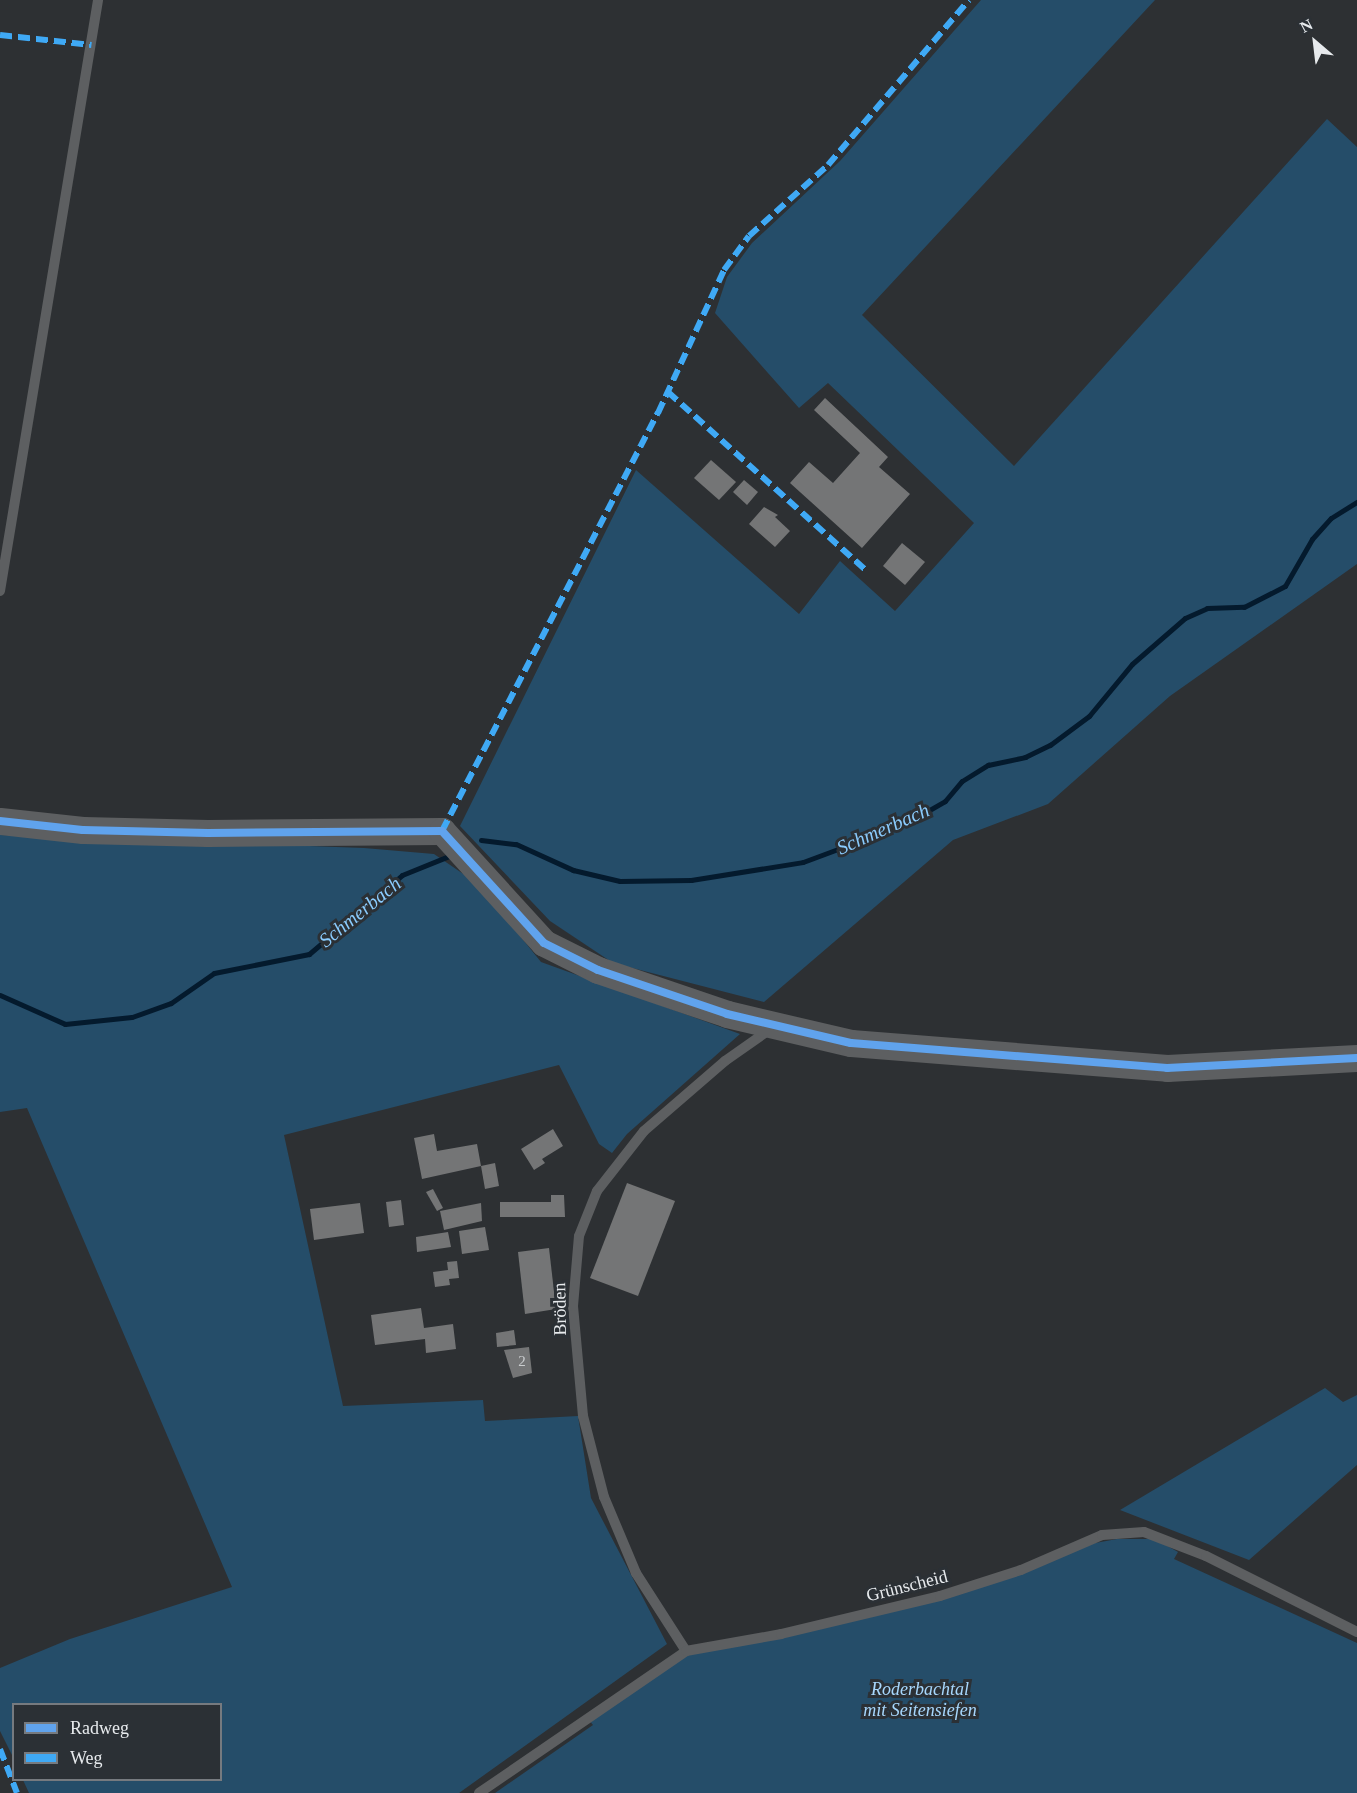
<!DOCTYPE html>
<html>
<head>
<meta charset="utf-8">
<style>
  body { margin:0 }
  #map { position:relative; width:1357px; height:1793px; overflow:hidden; background:#2d3033; font-family:"Times New Roman",serif }
  div>[style] { position:absolute }
  .green>* { inset:0; background:#254d69 }
  .stream>* { height:5px; margin:-2.5px; padding:0 2.5px; transform-origin:2.5px; border-radius:2.5px; background:#041a2d }
  .building>* { inset:0; background:#747576 }
  .lane>* { height:10px; margin:-5px; padding:0 5px; transform-origin:5px; border-radius:5px; background:#5d5f61 }
  .secondary>* { height:27px; margin:-13.5px; padding:0 13.5px; transform-origin:13.5px; border-radius:13.5px; background:#5d5f61 }
  .quiet>* { height:6px; margin-top:-3px; transform-origin:0; background:repeating-linear-gradient(90deg,#3fa9f5 0 12px,transparent 0 18px) }
  .cycleway>* { height:8px; margin:-4px; padding:0 4px; transform-origin:4px; border-radius:4px; background:#60a3ed }
  span { translate:-50% -50%; white-space:nowrap; text-align:center; line-height:1.15; -webkit-text-stroke:6px #2b3035; paint-order:stroke }
  .number-label { font-size:15px; color:#cacdcf }
  .number-label span { -webkit-text-stroke-width:0 }
  .street-label { font-size:18px; color:#e7eaed }
  .park-label { font-size:18px; color:#a7d7fd; font-style:italic }
  .water-label { font-size:20px; color:#8acbfd; font-style:italic }
  .legend { position:absolute; left:12px; top:1703px; width:210px; height:78px; box-sizing:border-box; background:#2b3035; border:2px solid #767a7f; margin:0; padding:8px 10px; list-style:none; font-size:18px; color:#e7eaed }
  .legend li { display:flex; align-items:center; gap:12px; height:30px }
  .legend b { width:30px; border:2px solid #767a7f }
  .north { position:absolute; left:1285px; top:12px; width:60px; height:60px; -webkit-text-stroke:4px #2b3035; paint-order:stroke; rotate:332deg; font-size:16px; font-weight:700; line-height:24px; text-align:center; color:#e7eaed }
  .north::after { content:''; display:block; margin:auto; width:21px; height:27px; background:#e7eaed; clip-path:polygon(50% 0,100% 100%,50% 72%,0 100%) }
</style>
</head>
<body>
<div id="map">
  <div class="green">
    <i style="clip-path:polygon(981px 0,1155px 0,862px 315px,1014px 466px,1327px 119px,1357px 147px,1357px 564px,1170px 696px,1048px 804px,953px 840px,764px 1002px,613px 963px,550px 921px,460px 826px,636px 470px,799px 614px,840px 561px,895px 611px,974px 523px,828px 383px,799px 408px,715px 313px,727px 277px,752px 243px,840px 161px)"></i>
    <i style="clip-path:polygon(0 835px,364px 848px,434px 854px,478px 884px,541px 962px,740px 1034px,627px 1134px,612px 1153px,599px 1144px,559px 1065px,284px 1135px,343px 1406px,483px 1400px,485px 1421px,578px 1416px,591px 1498px,667px 1644px,459px 1793px,29px 1793px,23px 1780px,220px 1780px,220px 1704px,14px 1704px,13px 1757px,0 1731px,0 1668px,70px 1639px,232px 1587px,27px 1108px,0 1112px)"></i>
    <i style="clip-path:polygon(1325px 1388px,1343px 1402px,1357px 1395px,1357px 1465px,1249px 1560px,1120px 1510px)"></i>
    <i style="clip-path:polygon(1117px 1539px,1155px 1539px,1178px 1552px,1174px 1559px,1357px 1643px,1357px 1793px,495px 1793px,593px 1725px,588px 1719px,683px 1655px,897px 1610px,1079px 1546px)"></i>
  </div>
  <div class="stream">
    <i style="left:481px;top:840px;width:35px;rotate:7deg"></i>
    <i style="left:516px;top:844px;width:63px;rotate:24.5deg"></i>
    <i style="left:573px;top:870px;width:48px;rotate:13.2deg"></i>
    <i style="left:620px;top:881px;width:71px;rotate:-0.8deg"></i>
    <i style="left:691px;top:880px;width:113px;rotate:-9.1deg"></i>
    <i style="left:803px;top:862px;width:109px;rotate:-20.4deg"></i>
    <i style="left:905px;top:824px;width:46px;rotate:-29.9deg"></i>
    <i style="left:945px;top:801px;width:26px;rotate:-50deg"></i>
    <i style="left:962px;top:781px;width:31px;rotate:-32deg"></i>
    <i style="left:988px;top:765px;width:38px;rotate:-12deg"></i>
    <i style="left:1025px;top:757px;width:28px;rotate:-26deg"></i>
    <i style="left:1050px;top:745px;width:49px;rotate:-36.6deg"></i>
    <i style="left:1089px;top:716px;width:67px;rotate:-50.4deg"></i>
    <i style="left:1132px;top:664px;width:70px;rotate:-41deg"></i>
    <i style="left:1185px;top:618px;width:24px;rotate:-24deg"></i>
    <i style="left:1207px;top:608px;width:37px;rotate:-2deg"></i>
    <i style="left:1244px;top:607px;width:46px;rotate:-27.1deg"></i>
    <i style="left:1285px;top:586px;width:54px;rotate:-60.1deg"></i>
    <i style="left:1312px;top:539px;width:28px;rotate:-48deg"></i>
    <i style="left:1331px;top:518px;width:31px;rotate:-32deg"></i>
    <i style="left:0;top:995px;width:71px;rotate:24deg"></i>
    <i style="left:65px;top:1024px;width:67px;rotate:-6deg"></i>
    <i style="left:132px;top:1017px;width:41px;rotate:-19.7deg"></i>
    <i style="left:171px;top:1003px;width:52px;rotate:-34.9deg"></i>
    <i style="left:214px;top:973px;width:97px;rotate:-11.3deg"></i>
    <i style="left:309px;top:954px;width:122px;rotate:-40.3deg"></i>
    <i style="left:402px;top:875px;width:51px;rotate:-22deg"></i>
  </div>
  <div class="building">
    <i style="clip-path:polygon(825px 398px,888px 457px,879px 467px,910px 494px,862px 548px,790px 483px,809px 462px,833px 483px,860px 453px,814px 410px)"></i>
    <i style="clip-path:polygon(711px 460px,736px 482px,719px 500px,694px 478px)"></i>
    <i style="clip-path:polygon(744px 480px,758px 492px,747px 505px,733px 492px)"></i>
    <i style="clip-path:polygon(764px 507px,778px 515px,775px 517px,790px 531px,775px 547px,749px 524px)"></i>
    <i style="clip-path:polygon(902px 543px,925px 562px,905px 585px,883px 566px)"></i>
    <i style="clip-path:polygon(553px 1129px,563px 1146px,542px 1159px,545px 1163px,534px 1170px,521px 1149px)"></i>
    <i style="clip-path:polygon(434px 1134px,437px 1151px,477px 1144px,481px 1166px,422px 1179px,414px 1138px)"></i>
    <i style="clip-path:polygon(495px 1163px,499px 1186px,485px 1189px,481px 1166px)"></i>
    <i style="clip-path:polygon(627px 1183px,675px 1201px,638px 1296px,590px 1278px)"></i>
    <i style="clip-path:polygon(433px 1189px,443px 1208px,437px 1211px,426px 1192px)"></i>
    <i style="clip-path:polygon(551px 1195px,564px 1195px,565px 1217px,500px 1217px,500px 1202px,551px 1202px)"></i>
    <i style="clip-path:polygon(401px 1200px,404px 1225px,389px 1227px,386px 1202px)"></i>
    <i style="clip-path:polygon(360px 1203px,364px 1233px,314px 1240px,310px 1209px)"></i>
    <i style="clip-path:polygon(481px 1203px,482px 1221px,444px 1230px,440px 1211px)"></i>
    <i style="clip-path:polygon(485px 1227px,489px 1250px,462px 1254px,459px 1231px)"></i>
    <i style="clip-path:polygon(448px 1232px,451px 1247px,417px 1252px,416px 1237px)"></i>
    <i style="clip-path:polygon(549px 1248px,556px 1309px,525px 1314px,518px 1252px)"></i>
    <i style="clip-path:polygon(457px 1261px,459px 1278px,449px 1279px,450px 1285px,435px 1287px,433px 1272px,448px 1270px,447px 1262px)"></i>
    <i style="clip-path:polygon(421px 1308px,424px 1328px,453px 1324px,456px 1349px,426px 1353px,425px 1339px,375px 1345px,371px 1315px)"></i>
    <i style="clip-path:polygon(514px 1330px,516px 1345px,497px 1347px,496px 1333px)"></i>
    <i style="clip-path:polygon(529px 1347px,532px 1373px,513px 1378px,504px 1350px)"></i>
  </div>
  <div class="lane">
    <i style="left:0;top:591px;width:599px;rotate:-80.58deg"></i>
    <i style="left:686px;top:1651px;width:93px;rotate:-122.7deg"></i>
    <i style="left:636px;top:1573px;width:82px;rotate:-112.8deg"></i>
    <i style="left:604px;top:1497px;width:84px;rotate:-104.5deg"></i>
    <i style="left:583px;top:1416px;width:110px;rotate:-95.2deg"></i>
    <i style="left:573px;top:1306px;width:70px;rotate:-85.1deg"></i>
    <i style="left:579px;top:1236px;width:48px;rotate:-68.2deg"></i>
    <i style="left:597px;top:1191px;width:76px;rotate:-51.9deg"></i>
    <i style="left:644px;top:1131px;width:107px;rotate:-40.8deg"></i>
    <i style="left:725px;top:1061px;width:57px;rotate:-35.1deg"></i>
    <i style="left:479px;top:1793px;width:251px;rotate:-34.4deg"></i>
    <i style="left:686px;top:1651px;width:97px;rotate:-10.1deg"></i>
    <i style="left:781px;top:1634px;width:163px;rotate:-13.4deg"></i>
    <i style="left:940px;top:1596px;width:85px;rotate:-17.8deg"></i>
    <i style="left:1021px;top:1570px;width:88px;rotate:-23.4deg"></i>
    <i style="left:1102px;top:1535px;width:42px;rotate:-4.1deg"></i>
    <i style="left:1144px;top:1532px;width:66px;rotate:21.2deg"></i>
    <i style="left:1206px;top:1556px;width:169px;rotate:26.7deg"></i>
  </div>
  <div class="secondary">
    <i style="left:0;top:821px;width:83px;rotate:6.2deg"></i>
    <i style="left:83px;top:830px;width:125px;rotate:1.4deg"></i>
    <i style="left:208px;top:833px;width:234px;rotate:-0.5deg"></i>
    <i style="left:442px;top:831px;width:151px;rotate:47.7deg"></i>
    <i style="left:544px;top:943px;width:60px;rotate:26.6deg"></i>
    <i style="left:598px;top:970px;width:136px;rotate:18.8deg"></i>
    <i style="left:727px;top:1014px;width:127px;rotate:13.2deg"></i>
    <i style="left:851px;top:1043px;width:317px;rotate:4.5deg"></i>
    <i style="left:1167px;top:1068px;width:190px;rotate:-3deg"></i>
  </div>
  <div class="quiet">
    <i style="left:0;top:35px;width:92px;rotate:6.3deg"></i>
    <i style="left:668px;top:392px;width:266px;rotate:42deg"></i>
    <i style="left:442px;top:831px;width:471px;rotate:-62.7deg"></i>
    <i style="left:658px;top:413px;width:157px;rotate:-65.2deg"></i>
    <i style="left:724px;top:270px;width:42px;rotate:-53.7deg"></i>
    <i style="left:749px;top:236px;width:106px;rotate:-41.9deg"></i>
    <i style="left:828px;top:165px;width:217px;rotate:-49.5deg"></i>
    <i style="left:0;top:1749px;width:47px;rotate:68.9deg"></i>
  </div>
  <div class="cycleway">
    <i style="left:0;top:821px;width:83px;rotate:6.2deg"></i>
    <i style="left:83px;top:830px;width:125px;rotate:1.4deg"></i>
    <i style="left:208px;top:833px;width:234px;rotate:-0.5deg"></i>
    <i style="left:442px;top:831px;width:151px;rotate:47.7deg"></i>
    <i style="left:544px;top:943px;width:60px;rotate:26.6deg"></i>
    <i style="left:598px;top:970px;width:136px;rotate:18.8deg"></i>
    <i style="left:727px;top:1014px;width:127px;rotate:13.2deg"></i>
    <i style="left:851px;top:1043px;width:317px;rotate:4.5deg"></i>
    <i style="left:1167px;top:1068px;width:190px;rotate:-3deg"></i>
  </div>
  <div class="number-label">
    <span style="left:522px;top:1362px">2</span>
  </div>
  <div class="street-label">
    <span style="left:560px;top:1309px;rotate:-91deg">Bröden</span>
    <span style="left:907px;top:1586px;rotate:-14deg">Grünscheid</span>
  </div>
  <div class="park-label">
    <span style="left:920px;top:1700px">Roderbachtal<br>mit Seitensiefen</span>
  </div>
  <div class="water-label">
    <span style="left:883px;top:829px;rotate:-24deg">Schmerbach</span>
    <span style="left:360px;top:912px;rotate:-39deg">Schmerbach</span>
  </div>
  <ul class="legend">
  <li><b style="height:8px;background:#60a3ed"></b>Radweg</li>
  <li><b style="height:8px;background:#3fa9f5"></b>Weg</li>
  </ul>
  <div class="north">N</div>
</div>
</body>
</html>
